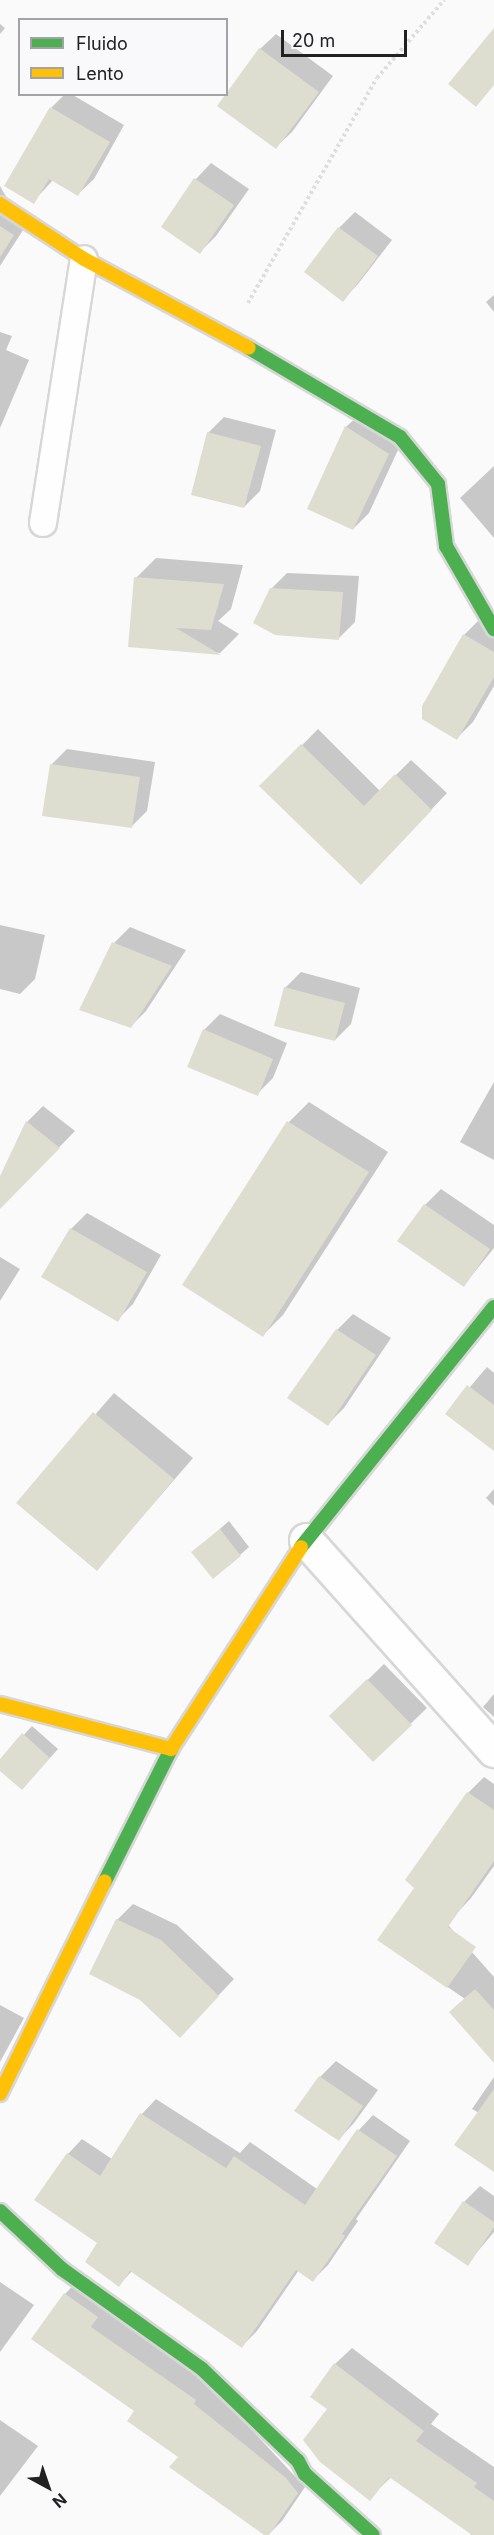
<!DOCTYPE html>
<html>
<head>
<meta charset="utf-8">
<style>
  body { margin:0 }
  #map { position:relative; width:494px; height:2535px; overflow:hidden; background:#fafafb; font-family:Inter,sans-serif }
  div>[style] { position:absolute }
  .shadow>* { inset:0; background:#0003 }
  .building>* { inset:0; background:#deded0 }
  .path>* { height:4px; margin-top:-2px; transform-origin:0; background:repeating-linear-gradient(90deg,#dededf 0 3px,transparent 0 6px) }
  .roads { filter:drop-shadow(2px 0 #d7d7d8) drop-shadow(-2px 0 #d7d7d8) drop-shadow(0 2px #d7d7d8) drop-shadow(0 -2px #d7d7d8) }
  .lane>* { height:26px; margin:-13px; padding:0 13px; transform-origin:13px; border-radius:13px; background:#fefefe }
  .street>* { height:33px; margin:-16.5px; padding:0 16.5px; transform-origin:16.5px; border-radius:16.5px; background:#fefefe }
  .fast>* { height:14px; margin:-7px; padding:0 7px; transform-origin:7px; border-radius:7px; background:#4caf50 }
  .slow>* { height:14px; margin:-7px; padding:0 7px; transform-origin:7px; border-radius:7px; background:#ffc107 }
  span { translate:-50% -50%; white-space:nowrap; text-align:center; line-height:1.15; -webkit-text-stroke:4.5px #f9f9fc; paint-order:stroke }
  .legend { position:absolute; left:18px; top:18px; width:210px; height:78px; box-sizing:border-box; background:#f9f9fc; border:2px solid #a3a3a5; margin:0; padding:8px 10px; list-style:none; font-size:18px; color:#212122 }
  .legend li { display:flex; align-items:center; gap:12px; height:30px }
  .legend b { width:30px; border:2px solid #a3a3a5 }
  .north { position:absolute; left:18px; top:2457px; width:60px; height:60px; -webkit-text-stroke:4px #f9f9fc; paint-order:stroke; rotate:140deg; font-size:16px; font-weight:700; line-height:24px; text-align:center; color:#212122 }
  .north::after { content:''; display:block; margin:auto; width:21px; height:27px; background:#212122; clip-path:polygon(50% 0,100% 100%,50% 72%,0 100%) }
  .scale { position:absolute; left:281px; top:30px; width:126px; height:27px; box-sizing:border-box; border:3px solid #212122; border-top:0; padding-left:8px; font-size:18px; line-height:21px; white-space:nowrap; color:#212122; -webkit-text-stroke:4px #f9f9fc; paint-order:stroke }
</style>
</head>
<body>
<div id="map">
  <div class="shadow">
    <i style="clip-path:polygon(0 24px,5px 28px,0 34px)"></i>
    <i style="clip-path:polygon(276px 34px,333px 76px,292px 132px,276px 147px,260px 49px)"></i>
    <i style="clip-path:polygon(65px 94px,71px 94px,124px 125px,94px 179px,78px 194px,53px 180px,33px 202px,51px 108px)"></i>
    <i style="clip-path:polygon(211px 163px,249px 189px,216px 236px,200px 252px,163px 227px,196px 179px)"></i>
    <i style="clip-path:polygon(0 186px,8px 200px,32px 216px,0 266px)"></i>
    <i style="clip-path:polygon(355px 212px,392px 240px,358px 284px,343px 300px,306px 272px,339px 228px)"></i>
    <i style="clip-path:polygon(494px 295px,494px 312px,486px 302px)"></i>
    <i style="clip-path:polygon(0 332px,12px 336px,6px 350px,29px 360px,0 428px)"></i>
    <i style="clip-path:polygon(362px 412px,404px 437px,369px 513px,353px 529px,346px 427px)"></i>
    <i style="clip-path:polygon(224px 417px,276px 430px,260px 491px,244px 507px,208px 433px)"></i>
    <i style="clip-path:polygon(494px 466px,494px 538px,460px 498px)"></i>
    <i style="clip-path:polygon(156px 558px,243px 565px,231px 609px,218px 621px,239px 634px,220px 653px,129px 646px,136px 578px)"></i>
    <i style="clip-path:polygon(287px 573px,359px 576px,355px 622px,339px 638px,271px 589px)"></i>
    <i style="clip-path:polygon(480px 619px,494px 627px,494px 686px,473px 722px,457px 738px,423px 707px,464px 635px)"></i>
    <i style="clip-path:polygon(318px 729px,380px 791px,411px 760px,447px 793px,377px 867px,262px 786px)"></i>
    <i style="clip-path:polygon(67px 749px,155px 762px,147px 811px,131px 827px,51px 765px)"></i>
    <i style="clip-path:polygon(0 925px,45px 935px,35px 979px,20px 994px,0 989px)"></i>
    <i style="clip-path:polygon(130px 927px,186px 950px,146px 1011px,130px 1027px,114px 943px)"></i>
    <i style="clip-path:polygon(301px 972px,360px 988px,351px 1024px,335px 1040px,285px 988px)"></i>
    <i style="clip-path:polygon(220px 1014px,287px 1043px,273px 1078px,257px 1094px,204px 1030px)"></i>
    <i style="clip-path:polygon(494px 1082px,494px 1160px,460px 1142px)"></i>
    <i style="clip-path:polygon(309px 1102px,388px 1152px,283px 1315px,263px 1335px,184px 1285px,289px 1122px)"></i>
    <i style="clip-path:polygon(43px 1106px,75px 1131px,0 1208px,0 1179px,27px 1122px)"></i>
    <i style="clip-path:polygon(441px 1189px,494px 1225px,494px 1248px,464px 1285px,425px 1205px)"></i>
    <i style="clip-path:polygon(87px 1213px,161px 1255px,133px 1304px,117px 1320px,71px 1229px)"></i>
    <i style="clip-path:polygon(0 1257px,20px 1269px,0 1301px)"></i>
    <i style="clip-path:polygon(353px 1314px,391px 1338px,344px 1408px,328px 1424px,289px 1398px,337px 1330px)"></i>
    <i style="clip-path:polygon(487px 1367px,494px 1373px,494px 1449px,447px 1414px)"></i>
    <i style="clip-path:polygon(114px 1393px,193px 1458px,97px 1569px,18px 1503px)"></i>
    <i style="clip-path:polygon(494px 1489px,494px 1506px,486px 1498px)"></i>
    <i style="clip-path:polygon(229px 1521px,249px 1547px,240px 1555px,193px 1552px)"></i>
    <i style="clip-path:polygon(384px 1664px,427px 1708px,373px 1760px,331px 1716px)"></i>
    <i style="clip-path:polygon(494px 1694px,494px 1717px,483px 1707px)"></i>
    <i style="clip-path:polygon(32px 1726px,58px 1749px,30px 1780px,0 1769px,0 1761px)"></i>
    <i style="clip-path:polygon(484px 1777px,494px 1784px,494px 1866px,471px 1898px,456px 1914px,468px 1793px)"></i>
    <i style="clip-path:polygon(418px 1891px,494px 1977px,494px 2060px,465px 1999px,380px 1940px)"></i>
    <i style="clip-path:polygon(133px 1904px,177px 1925px,234px 1979px,195px 2020px,117px 1920px)"></i>
    <i style="clip-path:polygon(0 2005px,24px 2018px,0 2062px)"></i>
    <i style="clip-path:polygon(336px 2061px,378px 2090px,354px 2123px,339px 2139px,320px 2077px)"></i>
    <i style="clip-path:polygon(494px 2077px,494px 2169px,479px 2113px,472px 2109px)"></i>
    <i style="clip-path:polygon(156px 2099px,240px 2153px,250px 2142px,317px 2189px,359px 2130px,373px 2115px,410px 2141px,356px 2219px,358px 2221px,328px 2265px,313px 2280px,299px 2270px,257px 2331px,242px 2346px,132px 2271px,119px 2285px,99px 2242px,68px 2154px,82px 2139px,112px 2159px,142px 2114px)"></i>
    <i style="clip-path:polygon(480px 2186px,494px 2196px,494px 2232px,467px 2264px,464px 2202px)"></i>
    <i style="clip-path:polygon(79px 2279px,210px 2385px,305px 2487px,282px 2521px,268px 2535px,180px 2456px,137px 2411px,65px 2294px)"></i>
    <i style="clip-path:polygon(0 2282px,34px 2305px,0 2352px)"></i>
    <i style="clip-path:polygon(352px 2348px,439px 2414px,431px 2424px,494px 2467px,494px 2535px,470px 2535px,472px 2533px,391px 2477px,374px 2494px,329px 2409px,335px 2364px)"></i>
    <i style="clip-path:polygon(0 2420px,38px 2446px,0 2496px)"></i>
  </div>
  <div class="building">
    <i style="clip-path:polygon(494px 28px,494px 85px,476px 107px,448px 84px)"></i>
    <i style="clip-path:polygon(259px 48px,319px 92px,276px 149px,217px 106px)"></i>
    <i style="clip-path:polygon(50px 107px,110px 142px,78px 196px,49px 179px,34px 204px,4px 186px)"></i>
    <i style="clip-path:polygon(194px 178px,234px 205px,200px 254px,161px 227px)"></i>
    <i style="clip-path:polygon(0 226px,14px 235px,0 257px)"></i>
    <i style="clip-path:polygon(338px 227px,378px 256px,343px 302px,304px 272px)"></i>
    <i style="clip-path:polygon(345px 426px,389px 454px,353px 530px,307px 509px)"></i>
    <i style="clip-path:polygon(207px 432px,261px 446px,244px 508px,191px 495px)"></i>
    <i style="clip-path:polygon(134px 577px,224px 584px,211px 630px,176px 628px,221px 655px,128px 647px)"></i>
    <i style="clip-path:polygon(270px 588px,343px 592px,339px 640px,275px 635px,253px 623px)"></i>
    <i style="clip-path:polygon(463px 634px,494px 652px,494px 677px,457px 740px,422px 719px,422px 706px)"></i>
    <i style="clip-path:polygon(301px 744px,364px 806px,395px 774px,432px 810px,361px 885px,259px 786px)"></i>
    <i style="clip-path:polygon(50px 764px,140px 777px,132px 828px,42px 816px)"></i>
    <i style="clip-path:polygon(112px 942px,172px 966px,131px 1028px,79px 1010px)"></i>
    <i style="clip-path:polygon(284px 987px,345px 1003px,335px 1041px,274px 1026px)"></i>
    <i style="clip-path:polygon(203px 1029px,273px 1059px,258px 1096px,187px 1067px)"></i>
    <i style="clip-path:polygon(26px 1121px,60px 1148px,0 1209px,0 1176px)"></i>
    <i style="clip-path:polygon(287px 1121px,369px 1172px,263px 1337px,182px 1285px)"></i>
    <i style="clip-path:polygon(424px 1204px,490px 1249px,464px 1287px,397px 1241px)"></i>
    <i style="clip-path:polygon(70px 1228px,147px 1272px,118px 1322px,41px 1277px)"></i>
    <i style="clip-path:polygon(336px 1329px,376px 1355px,328px 1426px,287px 1398px)"></i>
    <i style="clip-path:polygon(467px 1385px,494px 1405px,494px 1451px,445px 1414px)"></i>
    <i style="clip-path:polygon(93px 1412px,174px 1479px,97px 1571px,16px 1503px)"></i>
    <i style="clip-path:polygon(220px 1529px,241px 1556px,213px 1579px,191px 1552px)"></i>
    <i style="clip-path:polygon(367px 1679px,412px 1725px,373px 1762px,329px 1716px)"></i>
    <i style="clip-path:polygon(22px 1733px,50px 1758px,22px 1790px,0 1771px,0 1759px)"></i>
    <i style="clip-path:polygon(467px 1792px,494px 1810px,494px 1861px,448px 1927px,476px 1947px,447px 1988px,377px 1940px,414px 1888px,405px 1880px)"></i>
    <i style="clip-path:polygon(116px 1919px,161px 1940px,219px 1996px,180px 2038px,140px 2000px,89px 1974px)"></i>
    <i style="clip-path:polygon(475px 1989px,494px 2010px,494px 2063px,449px 2012px)"></i>
    <i style="clip-path:polygon(319px 2076px,363px 2106px,339px 2141px,294px 2111px)"></i>
    <i style="clip-path:polygon(494px 2089px,494px 2172px,454px 2145px)"></i>
    <i style="clip-path:polygon(140px 2113px,226px 2168px,234px 2156px,305px 2205px,357px 2129px,397px 2156px,342px 2234px,345px 2236px,313px 2282px,296px 2270px,242px 2348px,130px 2271px,119px 2287px,85px 2262px,97px 2243px,34px 2200px,67px 2153px,100px 2176px)"></i>
    <i style="clip-path:polygon(463px 2201px,494px 2222px,494px 2227px,468px 2266px,434px 2243px)"></i>
    <i style="clip-path:polygon(64px 2293px,98px 2317px,91px 2327px,196px 2400px,194px 2404px,286px 2478px,298px 2493px,269px 2535px,264px 2535px,169px 2467px,178px 2457px,127px 2421px,134px 2411px,31px 2339px)"></i>
    <i style="clip-path:polygon(334px 2363px,424px 2431px,416px 2441px,477px 2483px,474px 2487px,494px 2501px,494px 2535px,472px 2535px,389px 2477px,370px 2501px,320px 2462px,303px 2440px,327px 2409px,310px 2397px)"></i>
  </div>
  <div class="path">
    <i style="left:248px;top:303px;width:259px;rotate:-60.2deg"></i>
    <i style="left:377px;top:78px;width:103px;rotate:-49.3deg"></i>
  </div>
  <div class="roads">
    <div class="lane">
      <i style="left:43px;top:523px;width:267px;rotate:-81.2deg"></i>
    </div>
    <div class="street">
      <i style="left:306px;top:1540px;width:282px;rotate:48.2deg"></i>
    </div>
    <div class="fast">
      <i style="left:249px;top:348px;width:175px;rotate:30.5deg"></i>
      <i style="left:400px;top:437px;width:60px;rotate:51deg"></i>
      <i style="left:438px;top:484px;width:63px;rotate:82.6deg"></i>
      <i style="left:446px;top:546px;width:96px;rotate:60deg"></i>
      <i style="left:301px;top:1547px;width:308px;rotate:-51.2deg"></i>
      <i style="left:105px;top:1881px;width:148px;rotate:-63.4deg"></i>
      <i style="left:0;top:2211px;width:85px;rotate:43.1deg"></i>
      <i style="left:62px;top:2269px;width:171px;rotate:35.5deg"></i>
      <i style="left:201px;top:2368px;width:134px;rotate:43.8deg"></i>
      <i style="left:298px;top:2461px;width:15px;rotate:62deg"></i>
      <i style="left:305px;top:2474px;width:91px;rotate:41.9deg"></i>
    </div>
    <div class="slow">
      <i style="left:0;top:204px;width:100px;rotate:33.2deg"></i>
      <i style="left:84px;top:259px;width:187px;rotate:28.3deg"></i>
      <i style="left:0;top:1704px;width:177px;rotate:14.7deg"></i>
      <i style="left:171px;top:1749px;width:240px;rotate:-57.2deg"></i>
      <i style="left:0;top:2094px;width:237px;rotate:-63.8deg"></i>
    </div>
  </div>
  <ul class="legend">
  <li><b style="height:8px;background:#4caf50"></b>Fluido</li>
  <li><b style="height:8px;background:#ffc107"></b>Lento</li>
  </ul>
  <div class="north">N</div>
  <div class="scale">20 m</div>
</div>
</body>
</html>
